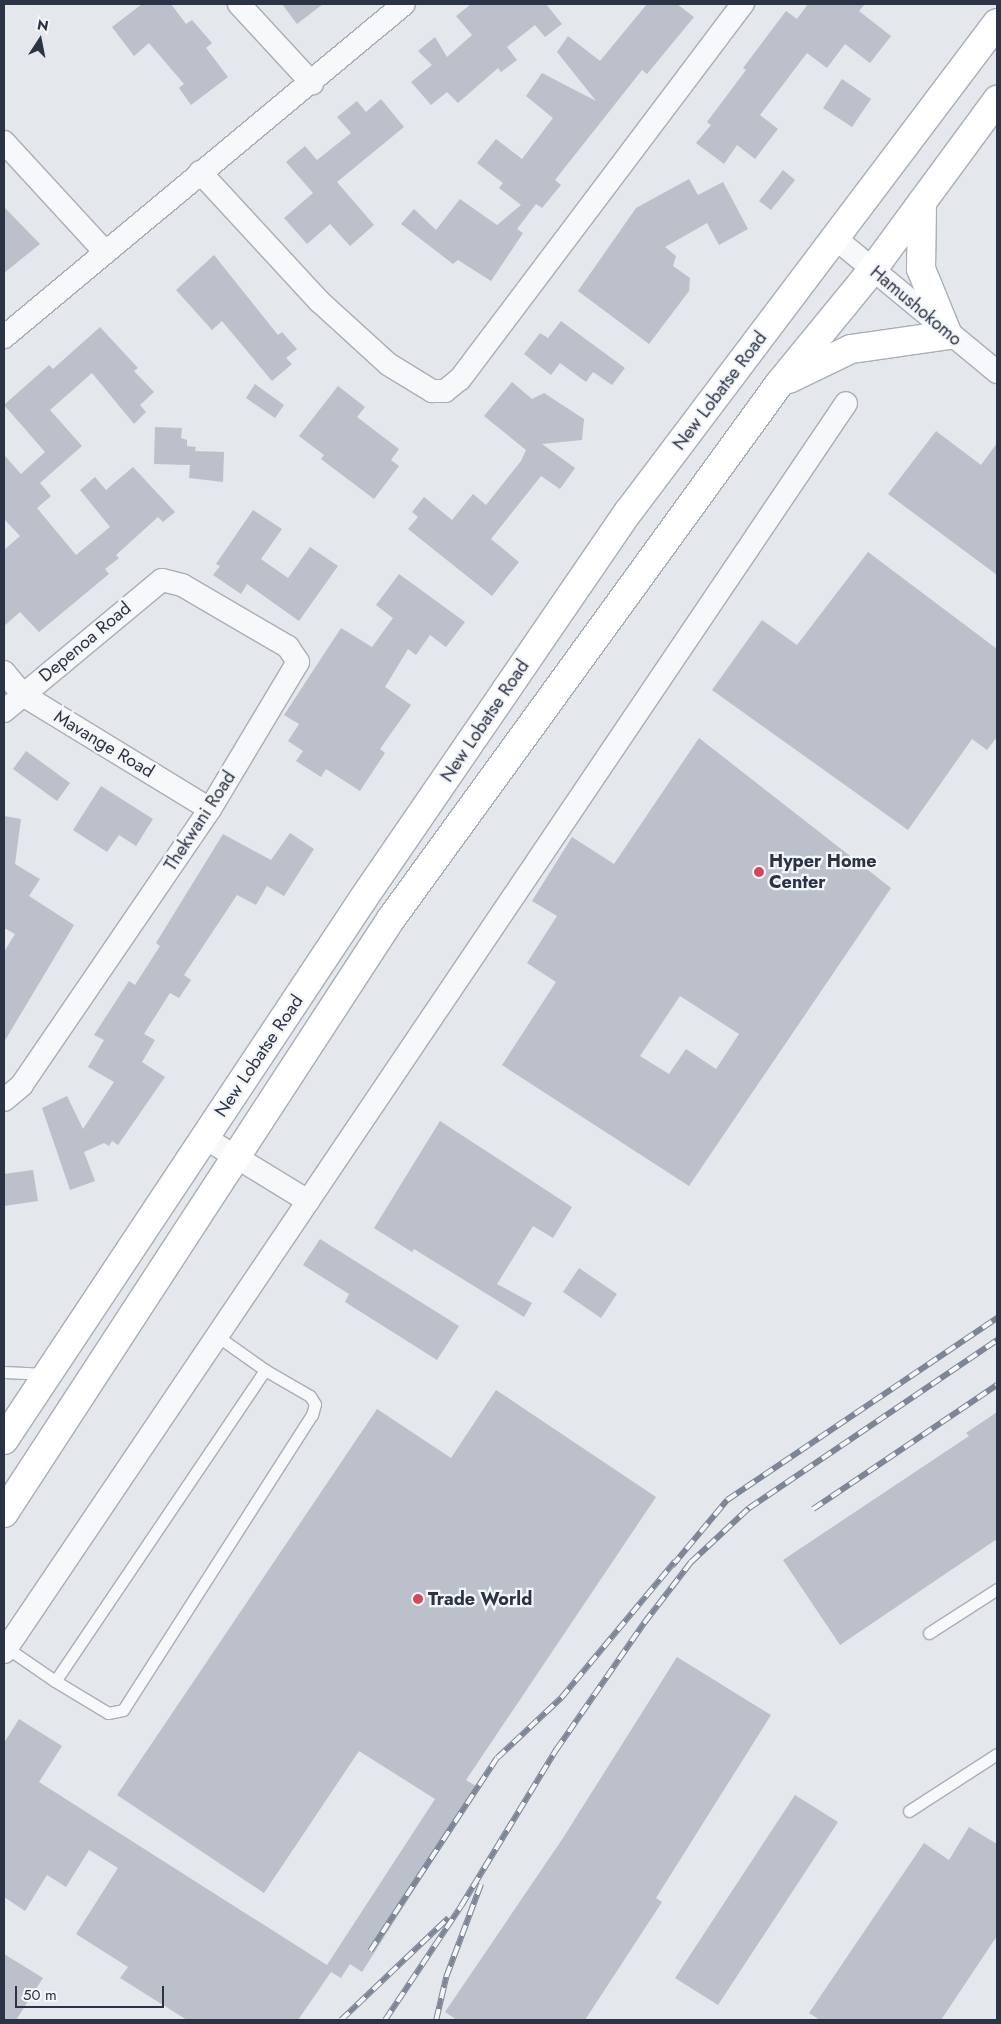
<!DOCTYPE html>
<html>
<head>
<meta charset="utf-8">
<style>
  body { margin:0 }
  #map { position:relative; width:1001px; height:2024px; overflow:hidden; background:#e4e7ec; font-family:Jost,sans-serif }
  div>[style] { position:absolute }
  .building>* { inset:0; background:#bbc0ca }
  .roads { filter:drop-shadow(1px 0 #a9aeb7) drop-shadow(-1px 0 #a9aeb7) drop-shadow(0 1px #a9aeb7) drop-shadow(0 -1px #a9aeb7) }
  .service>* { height:11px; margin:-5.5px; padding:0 5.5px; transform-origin:5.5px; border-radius:5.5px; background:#f7f8fa }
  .minor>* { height:22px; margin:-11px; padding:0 11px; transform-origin:11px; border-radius:11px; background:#f7f8fa }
  .primary>* { height:28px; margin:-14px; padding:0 14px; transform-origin:14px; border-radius:14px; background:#fff }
  .rail>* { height:5.5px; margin-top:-2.75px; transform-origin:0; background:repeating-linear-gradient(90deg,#f4f6f9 0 11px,#7d8696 0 22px); box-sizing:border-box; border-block:1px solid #7d8696 }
  .dots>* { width:14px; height:14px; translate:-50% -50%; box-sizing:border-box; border:2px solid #f4f6f9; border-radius:50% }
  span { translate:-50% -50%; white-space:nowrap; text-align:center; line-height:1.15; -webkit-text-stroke:4.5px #f4f6f9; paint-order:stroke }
  .street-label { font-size:18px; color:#2b3445 }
  .poi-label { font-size:18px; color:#2b3445; font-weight:700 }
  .left { translate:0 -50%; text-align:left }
  .frame { position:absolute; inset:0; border:5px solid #2b3445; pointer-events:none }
  .north { position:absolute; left:15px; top:15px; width:50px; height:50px; -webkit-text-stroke:4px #f4f6f9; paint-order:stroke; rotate:11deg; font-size:14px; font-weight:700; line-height:20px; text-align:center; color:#2b3445 }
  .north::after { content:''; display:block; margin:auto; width:18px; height:22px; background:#2b3445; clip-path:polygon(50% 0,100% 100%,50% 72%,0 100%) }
  .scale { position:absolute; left:15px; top:1986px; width:149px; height:22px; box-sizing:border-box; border:2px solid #2b3445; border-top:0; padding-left:6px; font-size:15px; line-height:18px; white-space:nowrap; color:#2b3445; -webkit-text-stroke:4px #f4f6f9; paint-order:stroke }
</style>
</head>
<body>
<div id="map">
  <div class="building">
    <i style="clip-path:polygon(142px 4px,171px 4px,186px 24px,192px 20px,212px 43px,206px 48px,228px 77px,191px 105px,179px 88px,184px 84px,149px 43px,134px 56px,112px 27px)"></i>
    <i style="clip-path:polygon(282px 4px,323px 4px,297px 24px)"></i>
    <i style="clip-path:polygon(471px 4px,546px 4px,562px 24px,545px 37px,535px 25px,507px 47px,517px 60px,501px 72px,498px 68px,458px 103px,447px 92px,431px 105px,411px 82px,432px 65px,418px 51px,435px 37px,447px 57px,472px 35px,456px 16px)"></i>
    <i style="clip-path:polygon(647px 4px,677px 4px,694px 17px,647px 74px,642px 70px,555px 180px,561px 185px,542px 208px,536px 204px,517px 229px,523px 233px,491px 281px,458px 260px,453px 264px,401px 224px,414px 209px,436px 230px,460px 199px,497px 225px,521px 205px,499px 188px,503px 183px,477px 163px,496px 139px,522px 159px,553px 118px,526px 96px,542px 73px,596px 101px,557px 52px,568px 36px,600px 61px)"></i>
    <i style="clip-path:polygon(808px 4px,865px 4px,859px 11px,891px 36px,870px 63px,845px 44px,827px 68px,807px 53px,760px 115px,778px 129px,755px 159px,737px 145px,724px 164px,696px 143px,711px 125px,707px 122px,746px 70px,743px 68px,786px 11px,797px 19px)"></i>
    <i style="clip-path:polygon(842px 79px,871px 99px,852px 127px,823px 108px)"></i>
    <i style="clip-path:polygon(381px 99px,404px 127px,337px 182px,374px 225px,350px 246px,330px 224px,307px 244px,284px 218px,313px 193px,286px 162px,305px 146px,317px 160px,351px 133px,337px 117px,357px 101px,366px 112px)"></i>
    <i style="clip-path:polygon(783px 170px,795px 180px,771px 210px,759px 201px)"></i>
    <i style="clip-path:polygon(689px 179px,698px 195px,723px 182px,748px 229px,719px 245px,707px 223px,665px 247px,676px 256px,673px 266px,690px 278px,689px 291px,649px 344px,578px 291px,636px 208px)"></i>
    <i style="clip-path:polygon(4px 207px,40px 244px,4px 273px)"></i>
    <i style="clip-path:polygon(214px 255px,278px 335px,282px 332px,297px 349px,286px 358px,292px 364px,272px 381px,222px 321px,212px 330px,176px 290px)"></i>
    <i style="clip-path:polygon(561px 321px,625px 368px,612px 385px,593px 372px,586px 382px,560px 363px,551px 375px,524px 354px,540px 333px,548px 338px)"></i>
    <i style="clip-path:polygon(100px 327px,138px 368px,134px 371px,154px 392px,140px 405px,146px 412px,134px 424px,92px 373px,50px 410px,82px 446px,40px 483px,51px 496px,37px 508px,76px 555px,110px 527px,80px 490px,95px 477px,106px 490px,133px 467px,175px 512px,163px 522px,158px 517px,116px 555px,119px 558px,105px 569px,109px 574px,39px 632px,20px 612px,4px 626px,4px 550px,20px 536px,4px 519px,4px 455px,21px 474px,45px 452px,4px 405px,49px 365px,53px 369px)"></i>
    <i style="clip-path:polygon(512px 382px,532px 399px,544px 393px,584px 419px,582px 440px,542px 444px,575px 468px,560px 489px,541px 476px,491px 539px,519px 562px,492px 596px,408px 529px,418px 517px,412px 512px,424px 497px,452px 520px,473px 494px,486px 505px,521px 461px,526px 450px,484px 416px)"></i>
    <i style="clip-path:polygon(255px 384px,284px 405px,275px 418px,246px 398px)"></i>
    <i style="clip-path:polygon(338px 386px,365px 407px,357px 417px,399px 449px,391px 460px,399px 466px,374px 499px,321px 459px,324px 455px,299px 436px)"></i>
    <i style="clip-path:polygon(155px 427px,182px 428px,181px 438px,187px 440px,187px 446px,196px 447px,195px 451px,224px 452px,223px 482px,189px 478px,190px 465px,154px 464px)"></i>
    <i style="clip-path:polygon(936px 431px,981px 465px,997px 443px,997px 575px,888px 494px)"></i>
    <i style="clip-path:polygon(253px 510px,282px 529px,261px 559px,288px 578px,310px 547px,338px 566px,299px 621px,247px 584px,241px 594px,213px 575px,220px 566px,216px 564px)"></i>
    <i style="clip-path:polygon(868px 552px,997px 649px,997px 737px,987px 750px,972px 739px,908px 830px,712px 690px,762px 620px,797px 645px)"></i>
    <i style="clip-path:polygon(399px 574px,465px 622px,446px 647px,430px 635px,416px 655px,408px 649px,385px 687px,411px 705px,380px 749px,385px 753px,360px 791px,326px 769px,321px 777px,296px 761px,303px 751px,288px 741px,299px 724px,284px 715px,341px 628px,372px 647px,393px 618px,376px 605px)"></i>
    <i style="clip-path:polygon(evenodd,699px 738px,891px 888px,689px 1186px,502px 1065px,556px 982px,527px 963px,557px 916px,532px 901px,572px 837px,614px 864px,699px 738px,680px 996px,739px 1034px,716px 1069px,686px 1049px,669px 1074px,640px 1056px,680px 996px)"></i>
    <i style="clip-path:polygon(26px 751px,70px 783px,57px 801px,13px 769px)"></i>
    <i style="clip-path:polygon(101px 786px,153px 819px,136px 846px,119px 835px,107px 852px,73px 830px)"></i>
    <i style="clip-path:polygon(4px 816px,21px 819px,15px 864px,40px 879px,29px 896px,74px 925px,4px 1042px,4px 952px,15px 934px,4px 928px)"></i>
    <i style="clip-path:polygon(290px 833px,314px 849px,284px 896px,267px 886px,256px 905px,237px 895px,184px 975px,191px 980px,179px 998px,170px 993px,144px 1034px,155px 1040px,142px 1062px,165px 1077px,118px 1145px,112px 1141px,109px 1146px,104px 1143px,84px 1152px,95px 1181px,70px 1190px,42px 1108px,67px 1096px,83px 1129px,114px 1082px,88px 1067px,104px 1040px,94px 1035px,129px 981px,135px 985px,160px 946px,156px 943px,223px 834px,271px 860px)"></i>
    <i style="clip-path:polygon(440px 1121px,572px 1207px,553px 1238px,533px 1226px,497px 1284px,532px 1303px,524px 1317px,414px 1249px,412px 1252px,374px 1228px)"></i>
    <i style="clip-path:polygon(33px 1170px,38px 1201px,4px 1206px,4px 1174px)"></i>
    <i style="clip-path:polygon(320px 1239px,459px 1326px,437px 1360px,345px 1302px,349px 1294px,303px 1265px)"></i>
    <i style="clip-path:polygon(579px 1268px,617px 1294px,601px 1318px,563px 1292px)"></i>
    <i style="clip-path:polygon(496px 1390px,656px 1497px,466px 1780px,479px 1788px,362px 1972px,350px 1964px,341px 1978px,331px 1972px,298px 2020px,187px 2020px,120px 1978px,128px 1967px,76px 1934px,118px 1868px,89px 1850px,66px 1887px,47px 1875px,25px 1911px,4px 1897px,4px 1743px,19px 1719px,62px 1746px,39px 1782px,327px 1965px,435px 1799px,359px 1751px,264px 1893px,117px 1795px,377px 1409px,451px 1458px)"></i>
    <i style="clip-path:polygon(997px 1412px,997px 1539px,840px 1645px,783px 1560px,969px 1436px,966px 1433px)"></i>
    <i style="clip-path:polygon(677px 1657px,771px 1715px,656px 1898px,662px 1902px,585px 2020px,457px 2020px,445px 2012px,563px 1838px)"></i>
    <i style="clip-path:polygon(795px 1795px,838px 1822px,718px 2005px,675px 1978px)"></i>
    <i style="clip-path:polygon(969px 1827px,997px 1844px,997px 1936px,941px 2020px,820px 2020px,809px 2013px,924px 1843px,949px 1860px)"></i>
    <i style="clip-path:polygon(4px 1954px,43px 1978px,16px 2020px,4px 2020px)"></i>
  </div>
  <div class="roads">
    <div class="service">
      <i style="left:217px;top:1336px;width:59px;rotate:35.3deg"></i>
      <i style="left:4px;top:1372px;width:43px;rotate:2.7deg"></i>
      <i style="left:929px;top:1633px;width:81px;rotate:-32.9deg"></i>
      <i style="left:7px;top:1648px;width:58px;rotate:34.5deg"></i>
      <i style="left:55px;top:1681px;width:62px;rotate:31.1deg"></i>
      <i style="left:108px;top:1713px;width:15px;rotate:-11deg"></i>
      <i style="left:123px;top:1710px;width:350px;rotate:-57.4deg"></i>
      <i style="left:312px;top:1415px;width:11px;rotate:-75deg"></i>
      <i style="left:315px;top:1404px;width:9px;rotate:-122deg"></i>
      <i style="left:310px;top:1396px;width:52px;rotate:-150deg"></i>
      <i style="left:265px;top:1370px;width:375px;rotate:124deg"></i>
      <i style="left:909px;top:1811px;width:105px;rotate:-32.9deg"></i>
    </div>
    <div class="minor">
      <i style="left:239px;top:4px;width:108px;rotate:47.3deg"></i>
      <i style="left:4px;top:142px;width:149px;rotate:47.4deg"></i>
      <i style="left:200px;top:172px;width:176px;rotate:47.3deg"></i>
      <i style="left:319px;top:301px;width:93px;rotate:42.4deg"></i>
      <i style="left:388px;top:364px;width:52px;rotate:31.5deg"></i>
      <i style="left:432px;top:391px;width:13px"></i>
      <i style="left:445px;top:391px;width:19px;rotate:-39deg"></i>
      <i style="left:460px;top:379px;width:470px;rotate:-53deg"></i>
      <i style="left:835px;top:238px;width:210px;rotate:39.6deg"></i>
      <i style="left:4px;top:337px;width:520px;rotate:-39.78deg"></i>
      <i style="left:4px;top:672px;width:30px;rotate:50deg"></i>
      <i style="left:23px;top:695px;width:219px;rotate:31.4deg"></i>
      <i style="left:4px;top:711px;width:205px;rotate:-39.7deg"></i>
      <i style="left:162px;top:580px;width:21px;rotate:14deg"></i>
      <i style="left:182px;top:585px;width:123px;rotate:30.3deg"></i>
      <i style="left:288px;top:647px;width:18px;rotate:56deg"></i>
      <i style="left:298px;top:662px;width:171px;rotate:120.9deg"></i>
      <i style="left:210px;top:809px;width:334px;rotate:124.3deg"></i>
      <i style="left:22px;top:1085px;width:23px;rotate:140deg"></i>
      <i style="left:205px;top:1138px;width:121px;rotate:31.5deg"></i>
      <i style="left:4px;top:1652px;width:1506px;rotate:-56.01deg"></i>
    </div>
    <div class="primary">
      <i style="left:789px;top:379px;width:69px;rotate:-25.8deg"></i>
      <i style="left:851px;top:349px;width:98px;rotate:-8.2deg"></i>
      <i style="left:948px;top:335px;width:71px;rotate:-112.2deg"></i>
      <i style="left:921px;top:269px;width:67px;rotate:-89.1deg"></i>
      <i style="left:4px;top:1440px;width:649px;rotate:-56.43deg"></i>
      <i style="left:363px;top:899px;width:470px;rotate:-55.6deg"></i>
      <i style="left:629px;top:511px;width:611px;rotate:-52.98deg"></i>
      <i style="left:4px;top:1513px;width:709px;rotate:-56.92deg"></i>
      <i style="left:391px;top:919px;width:661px;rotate:-54.05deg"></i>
      <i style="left:779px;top:384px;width:149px;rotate:-50.7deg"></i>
      <i style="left:873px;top:269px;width:210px;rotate:-53.7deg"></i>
    </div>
  </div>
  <div class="rail">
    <i style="left:813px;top:1509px;width:222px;rotate:-34deg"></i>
    <i style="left:672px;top:1566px;width:86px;rotate:-50.2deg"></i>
    <i style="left:727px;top:1500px;width:326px;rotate:-34deg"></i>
    <i style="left:370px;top:1951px;width:231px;rotate:-56.7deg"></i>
    <i style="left:497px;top:1758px;width:88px;rotate:-43.2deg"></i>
    <i style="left:561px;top:1698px;width:178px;rotate:-50.2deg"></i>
    <i style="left:341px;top:2020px;width:148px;rotate:-43.6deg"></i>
    <i style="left:385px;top:2020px;width:137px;rotate:-56.3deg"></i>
    <i style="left:461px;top:1906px;width:183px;rotate:-58.7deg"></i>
    <i style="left:556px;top:1750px;width:155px;rotate:-55.3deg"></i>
    <i style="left:644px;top:1623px;width:77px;rotate:-52.4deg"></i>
    <i style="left:691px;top:1562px;width:79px;rotate:-43deg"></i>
    <i style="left:749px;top:1508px;width:300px;rotate:-34.1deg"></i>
    <i style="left:436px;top:2020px;width:44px;rotate:-76.9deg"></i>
    <i style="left:446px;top:1977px;width:99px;rotate:-69.4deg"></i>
  </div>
  <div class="dots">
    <i style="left:759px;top:872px;background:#d1495b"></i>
    <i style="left:418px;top:1599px;background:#d1495b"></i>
  </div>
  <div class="street-label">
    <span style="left:916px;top:306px;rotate:40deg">Hamushokomo</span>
    <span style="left:720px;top:391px;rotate:-53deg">New Lobatse Road</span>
    <span style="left:85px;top:642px;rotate:-40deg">Depenoa Road</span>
    <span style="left:485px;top:721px;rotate:-56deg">New Lobatse Road</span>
    <span style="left:104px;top:744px;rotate:31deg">Mavange Road</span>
    <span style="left:200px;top:821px;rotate:-57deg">Thekwani Road</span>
    <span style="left:259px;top:1056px;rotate:-56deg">New Lobatse Road</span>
  </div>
  <div class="poi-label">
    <span class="left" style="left:769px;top:872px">Hyper Home<br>Center</span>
    <span class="left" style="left:428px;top:1599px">Trade World</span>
  </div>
  <div class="frame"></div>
  <div class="north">N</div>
  <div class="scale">50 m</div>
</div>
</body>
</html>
